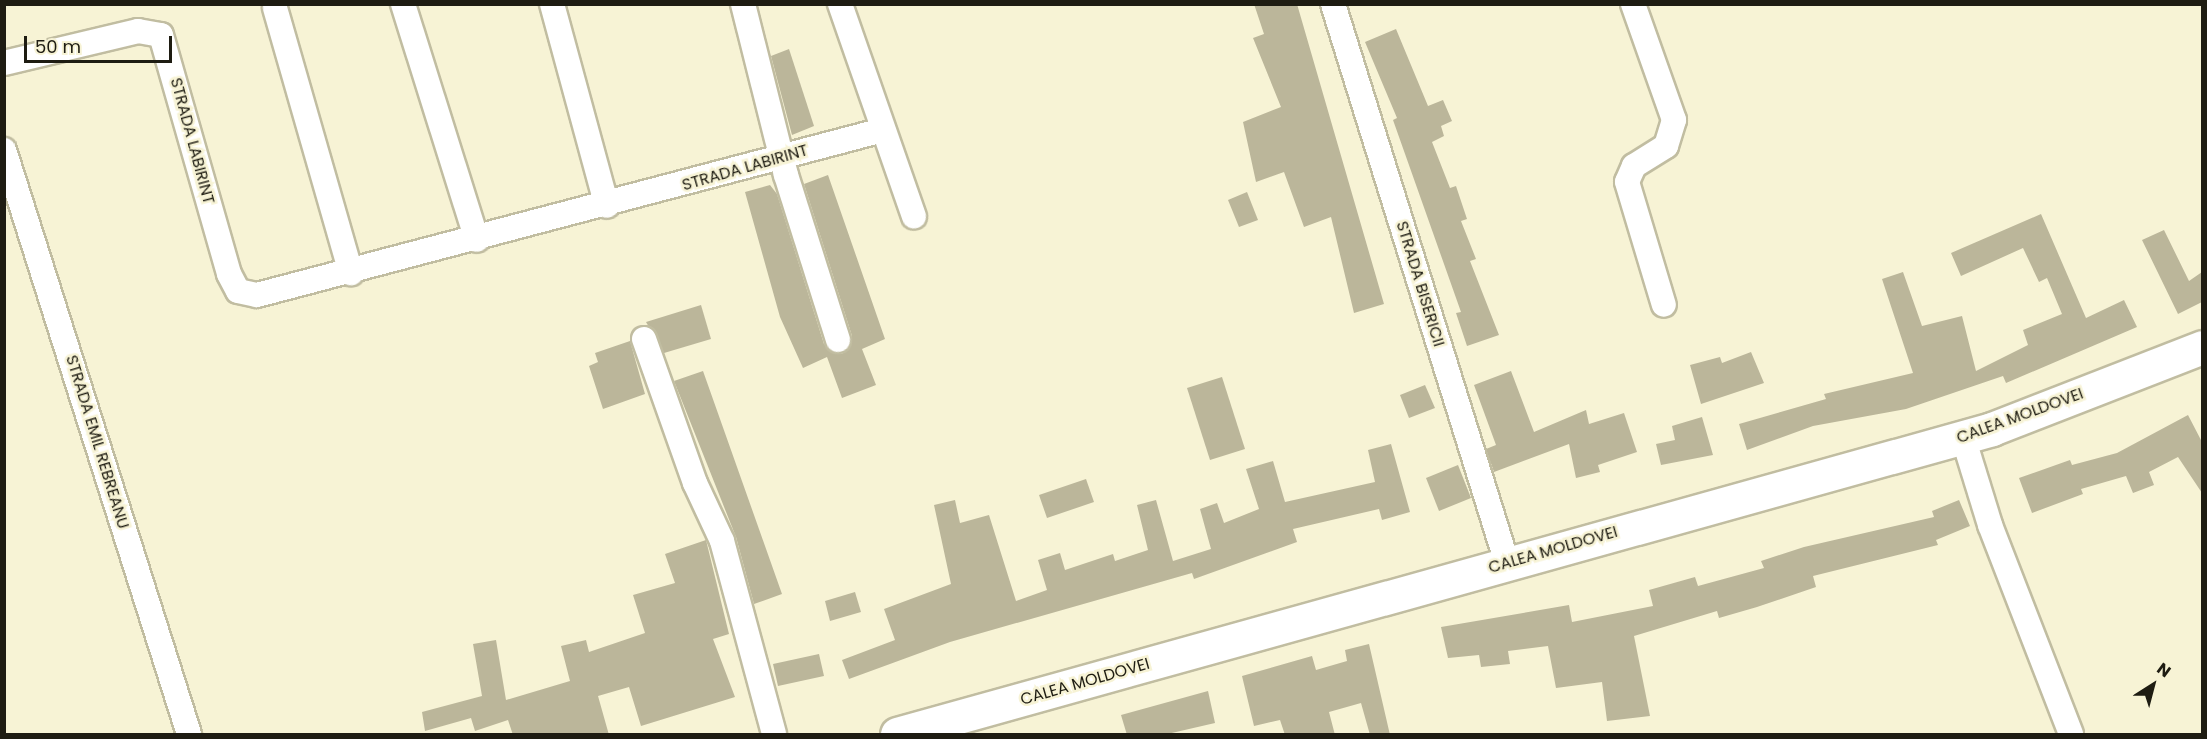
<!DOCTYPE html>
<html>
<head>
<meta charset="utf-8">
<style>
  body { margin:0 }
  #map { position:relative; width:2207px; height:739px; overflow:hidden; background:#f7f3d5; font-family:Poppins,sans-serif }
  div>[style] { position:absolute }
  .building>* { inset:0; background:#bbb69a }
  .roads { filter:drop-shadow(2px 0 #c1bda1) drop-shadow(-2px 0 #c1bda1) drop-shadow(0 2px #c1bda1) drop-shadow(0 -2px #c1bda1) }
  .minor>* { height:24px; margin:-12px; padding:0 12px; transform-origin:12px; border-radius:12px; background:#fff }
  .trunk>* { height:33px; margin:-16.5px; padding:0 16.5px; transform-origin:16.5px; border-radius:16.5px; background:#fff }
  span { translate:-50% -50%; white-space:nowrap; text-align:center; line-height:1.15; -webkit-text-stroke:5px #f7f3d5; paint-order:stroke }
  .street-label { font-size:16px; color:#1e1c12 }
  .frame { position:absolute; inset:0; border:6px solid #1e1c12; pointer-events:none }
  .north { position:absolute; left:2123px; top:655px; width:60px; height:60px; -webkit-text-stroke:4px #f7f3d5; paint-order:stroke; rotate:36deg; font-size:16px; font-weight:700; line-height:24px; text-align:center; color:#1e1c12 }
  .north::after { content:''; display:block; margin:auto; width:21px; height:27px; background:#1e1c12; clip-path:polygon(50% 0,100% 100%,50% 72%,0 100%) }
  .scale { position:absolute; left:24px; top:36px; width:148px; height:27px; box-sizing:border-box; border:3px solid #1e1c12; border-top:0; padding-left:8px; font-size:18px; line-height:21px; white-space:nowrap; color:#1e1c12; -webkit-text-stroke:4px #f7f3d5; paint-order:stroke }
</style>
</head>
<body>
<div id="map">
  <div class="building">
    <i style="clip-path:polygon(1254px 4px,1297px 4px,1384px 304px,1354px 313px,1331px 217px,1304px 227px,1284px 172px,1256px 182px,1243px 122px,1281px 107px,1253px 38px,1264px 34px)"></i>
    <i style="clip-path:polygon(1396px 29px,1428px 106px,1443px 100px,1452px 121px,1441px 126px,1444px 136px,1432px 142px,1450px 188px,1456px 186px,1467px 219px,1461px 221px,1476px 259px,1470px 261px,1499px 335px,1467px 346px,1456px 313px,1461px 312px,1393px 120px,1397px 118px,1365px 42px)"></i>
    <i style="clip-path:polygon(789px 49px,814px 126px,792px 135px,771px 56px)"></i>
    <i style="clip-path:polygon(828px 175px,885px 339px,862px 349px,876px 385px,842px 398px,827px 357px,803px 368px,780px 317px,745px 192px,770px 185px,777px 194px,824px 344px,842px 354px,852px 336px,804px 184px)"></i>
    <i style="clip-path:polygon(1247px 192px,1258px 220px,1239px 227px,1228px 200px)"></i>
    <i style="clip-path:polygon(2041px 214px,2086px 318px,2124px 300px,2137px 327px,2006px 383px,2003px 376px,1906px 409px,1813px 426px,1747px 450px,1739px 424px,1826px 399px,1824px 394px,1913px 373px,1882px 279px,1903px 272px,1922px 326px,1962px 316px,1976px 371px,2028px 345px,2023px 330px,2062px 314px,2047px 278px,2039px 282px,2023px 248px,1961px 276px,1951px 253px)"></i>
    <i style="clip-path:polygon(2164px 230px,2189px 281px,2202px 272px,2202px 302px,2178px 314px,2142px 240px)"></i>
    <i style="clip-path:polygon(701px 305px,711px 339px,664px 353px,646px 322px)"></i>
    <i style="clip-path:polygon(630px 341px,645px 394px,603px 409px,589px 366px,598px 362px,595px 353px)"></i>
    <i style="clip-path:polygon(1751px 352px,1764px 383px,1701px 404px,1690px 365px,1720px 357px,1722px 363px)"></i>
    <i style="clip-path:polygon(703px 371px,782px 594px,754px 604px,736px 537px,674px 381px)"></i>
    <i style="clip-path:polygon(1511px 371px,1534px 432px,1586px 410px,1589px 424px,1624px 413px,1637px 452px,1598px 465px,1600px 472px,1576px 478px,1569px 444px,1494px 472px,1486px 449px,1496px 445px,1474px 385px)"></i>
    <i style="clip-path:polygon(1222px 377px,1245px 449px,1210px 460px,1187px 388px)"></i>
    <i style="clip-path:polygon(1425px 385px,1435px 408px,1409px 418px,1400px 395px)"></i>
    <i style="clip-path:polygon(2188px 415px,2202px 442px,2202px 493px,2178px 457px,2149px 472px,2154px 485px,2133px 493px,2126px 476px,2081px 489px,2083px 494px,2032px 513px,2019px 478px,2070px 460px,2072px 465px,2117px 453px)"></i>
    <i style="clip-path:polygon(1702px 417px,1713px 455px,1661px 465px,1656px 444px,1675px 440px,1672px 426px)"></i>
    <i style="clip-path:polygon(1391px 444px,1410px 512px,1382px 520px,1379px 509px,1293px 529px,1297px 542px,1194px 579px,1192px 573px,950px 642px,849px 679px,842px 660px,895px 640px,884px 609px,951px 584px,934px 505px,955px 500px,960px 523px,989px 515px,1016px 601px,1047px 590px,1038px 560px,1060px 553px,1065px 570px,1113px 554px,1115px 561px,1148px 550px,1137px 505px,1156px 500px,1173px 561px,1211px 549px,1200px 509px,1217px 503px,1224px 523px,1259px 509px,1246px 469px,1273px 461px,1285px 502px,1375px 482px,1368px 450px)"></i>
    <i style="clip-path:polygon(1458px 465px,1471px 498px,1439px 511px,1426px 478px)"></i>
    <i style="clip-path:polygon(1086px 479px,1094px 502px,1047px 518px,1039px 495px)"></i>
    <i style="clip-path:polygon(1959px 500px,1970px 526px,1936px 540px,1938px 545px,1813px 576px,1816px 587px,1757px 607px,1719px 618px,1717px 611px,1634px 636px,1650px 716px,1607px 721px,1602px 682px,1556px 688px,1548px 646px,1508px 651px,1510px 664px,1481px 667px,1479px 655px,1448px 658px,1441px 627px,1569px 605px,1572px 622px,1653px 606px,1649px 590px,1695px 577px,1698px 586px,1764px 568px,1761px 561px,1804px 547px,1934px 517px,1932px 511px)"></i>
    <i style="clip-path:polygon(706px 540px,729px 634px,713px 639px,735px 697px,641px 726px,629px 687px,598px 696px,609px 735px,513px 735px,508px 720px,475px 731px,471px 718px,425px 731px,422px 712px,482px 696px,473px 644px,496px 640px,506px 700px,570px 681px,561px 646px,586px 640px,589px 652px,645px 633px,633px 595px,675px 583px,665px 554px)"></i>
    <i style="clip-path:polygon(855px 592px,861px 612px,830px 621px,825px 601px)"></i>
    <i style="clip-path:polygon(1369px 644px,1390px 735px,1370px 735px,1361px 703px,1329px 712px,1335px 735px,1285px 735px,1280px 720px,1254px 726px,1242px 676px,1312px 656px,1316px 670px,1347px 661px,1345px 650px)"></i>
    <i style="clip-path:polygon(819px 654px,824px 676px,778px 686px,773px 664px)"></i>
    <i style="clip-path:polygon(1208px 691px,1215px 723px,1163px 735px,1127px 735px,1121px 715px)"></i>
  </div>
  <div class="roads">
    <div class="minor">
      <i style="left:403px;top:4px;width:247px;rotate:72.6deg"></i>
      <i style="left:552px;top:4px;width:209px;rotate:74.8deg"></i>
      <i style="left:743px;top:4px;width:176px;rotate:75.9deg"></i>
      <i style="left:786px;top:175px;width:173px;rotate:72.5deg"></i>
      <i style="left:840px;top:4px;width:225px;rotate:70.8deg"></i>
      <i style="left:1333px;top:4px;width:585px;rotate:72.71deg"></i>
      <i style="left:1633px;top:4px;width:123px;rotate:70.5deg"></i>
      <i style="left:1674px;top:120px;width:27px;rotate:107deg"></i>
      <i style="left:1666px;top:146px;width:38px;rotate:148deg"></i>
      <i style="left:1634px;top:166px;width:17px;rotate:114deg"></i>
      <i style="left:1627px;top:182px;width:128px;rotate:73.3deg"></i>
      <i style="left:275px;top:8px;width:276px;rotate:74deg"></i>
      <i style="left:4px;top:63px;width:138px;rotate:-13.4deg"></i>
      <i style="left:138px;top:31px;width:23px;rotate:10deg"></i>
      <i style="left:161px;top:35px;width:248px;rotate:74.1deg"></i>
      <i style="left:229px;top:274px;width:19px;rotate:62deg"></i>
      <i style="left:238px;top:291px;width:19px;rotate:12deg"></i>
      <i style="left:257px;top:295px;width:647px;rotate:-14.77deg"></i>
      <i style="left:4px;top:150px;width:613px;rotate:72.42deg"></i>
      <i style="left:644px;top:339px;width:153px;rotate:70.5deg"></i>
      <i style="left:695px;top:483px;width:64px;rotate:65deg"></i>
      <i style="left:722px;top:541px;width:200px;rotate:74.9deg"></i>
      <i style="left:1963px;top:437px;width:92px;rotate:72.9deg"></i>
      <i style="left:1990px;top:525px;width:224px;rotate:68.8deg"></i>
    </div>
    <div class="trunk">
      <i style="left:897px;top:734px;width:1137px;rotate:-15.56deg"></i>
      <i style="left:1992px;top:429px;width:225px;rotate:-21.3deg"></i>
    </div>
  </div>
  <div class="street-label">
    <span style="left:192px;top:141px;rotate:75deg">STRADA LABIRINT</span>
    <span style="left:745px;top:168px;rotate:-16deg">STRADA LABIRINT</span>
    <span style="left:1420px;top:284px;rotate:73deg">STRADA BISERICII</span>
    <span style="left:2020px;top:416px;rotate:-20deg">CALEA MOLDOVEI</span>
    <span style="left:97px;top:442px;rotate:73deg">STRADA EMIL REBREANU</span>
    <span style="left:1553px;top:550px;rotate:-16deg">CALEA MOLDOVEI</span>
    <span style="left:1085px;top:682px;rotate:-16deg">CALEA MOLDOVEI</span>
  </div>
  <div class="frame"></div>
  <div class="north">N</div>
  <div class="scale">50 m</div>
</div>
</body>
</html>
